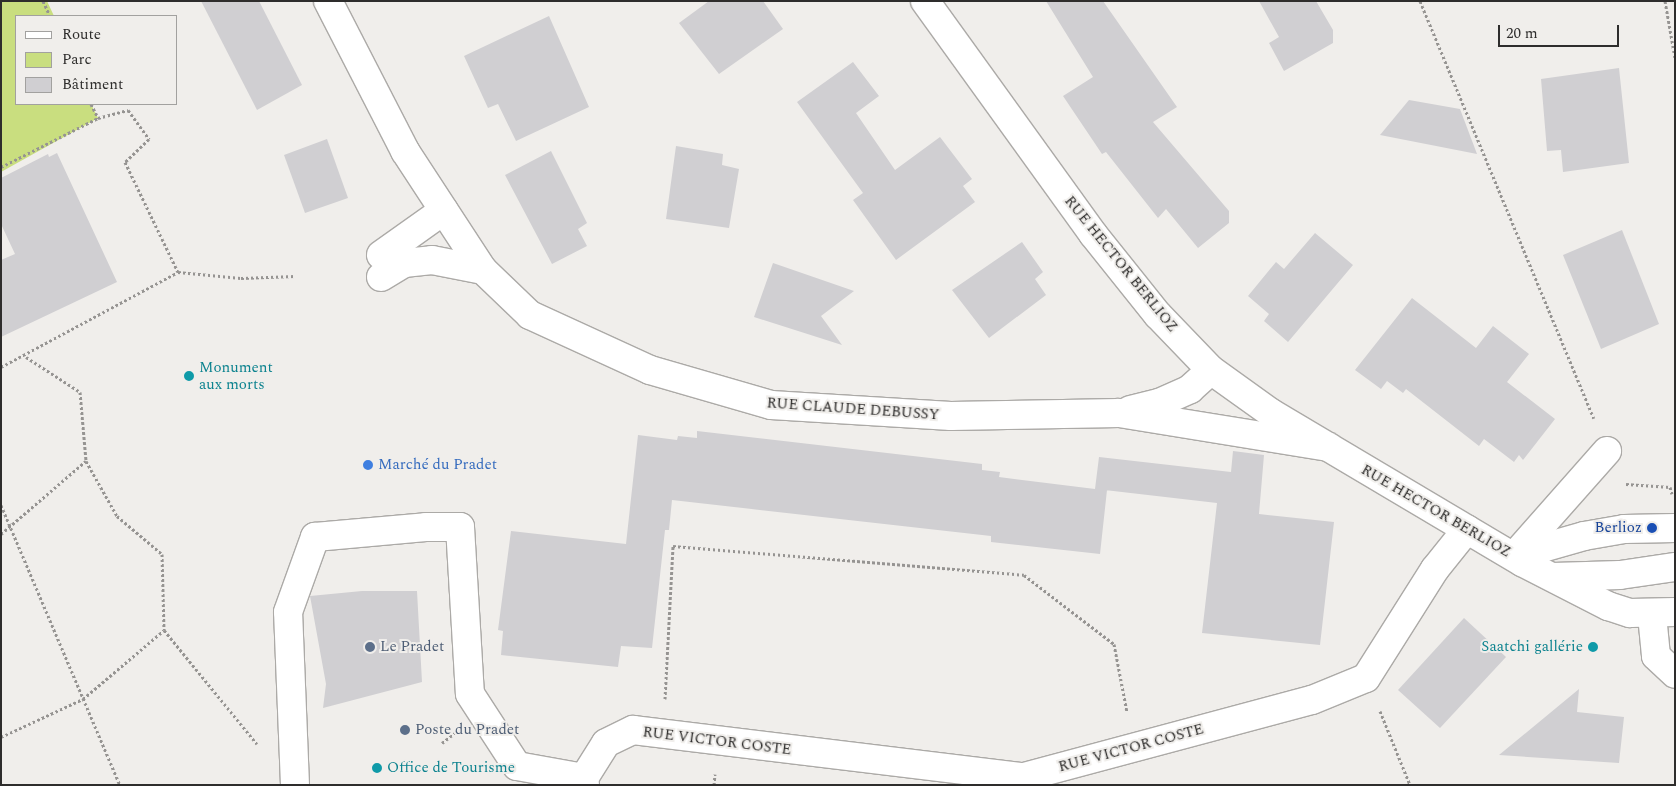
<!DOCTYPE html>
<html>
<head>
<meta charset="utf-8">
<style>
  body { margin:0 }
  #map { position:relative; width:1676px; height:786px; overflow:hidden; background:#f0eeeb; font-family:Spectral,serif }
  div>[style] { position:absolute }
  .green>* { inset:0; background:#c9de7f }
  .building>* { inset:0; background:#d0cfd2 }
  .path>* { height:3px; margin-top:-1.5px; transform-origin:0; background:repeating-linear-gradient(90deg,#969492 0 2.5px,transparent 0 5px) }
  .roads { filter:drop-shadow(1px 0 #acaaa7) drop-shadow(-1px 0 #acaaa7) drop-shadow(0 1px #acaaa7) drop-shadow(0 -1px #acaaa7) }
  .minor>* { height:28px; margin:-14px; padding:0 14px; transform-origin:14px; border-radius:14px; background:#fff }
  .dots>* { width:14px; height:14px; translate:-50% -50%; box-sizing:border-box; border:2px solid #f0eeeb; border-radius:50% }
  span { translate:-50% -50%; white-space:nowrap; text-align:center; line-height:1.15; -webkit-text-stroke:4px #f0eeeb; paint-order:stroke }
  .street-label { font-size:15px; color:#2e2d2c }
  .culture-label { font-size:15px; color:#0d838f }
  .left { translate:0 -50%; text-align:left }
  .right { translate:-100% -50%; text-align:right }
  .shop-label { font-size:15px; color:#366cbe }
  .transit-label { font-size:15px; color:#164399 }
  .service-label { font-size:15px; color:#4e5e75 }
  .frame { position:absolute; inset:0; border:2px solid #2e2d2c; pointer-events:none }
  .legend { position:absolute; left:15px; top:15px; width:162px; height:90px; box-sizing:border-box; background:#f0eeeb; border:1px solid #a2a19f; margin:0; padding:6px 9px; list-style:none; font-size:15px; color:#2e2d2c }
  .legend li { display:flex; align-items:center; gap:10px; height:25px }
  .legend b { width:25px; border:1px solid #a2a19f }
  .scale { position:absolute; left:1498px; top:25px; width:121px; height:22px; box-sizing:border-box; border:2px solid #2e2d2c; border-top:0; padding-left:6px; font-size:15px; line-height:18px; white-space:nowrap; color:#2e2d2c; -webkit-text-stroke:4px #f0eeeb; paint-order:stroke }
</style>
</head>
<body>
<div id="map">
  <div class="green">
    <i style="clip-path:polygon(1px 1px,47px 1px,54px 16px,16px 16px,16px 104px,91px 104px,98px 118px,1px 172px)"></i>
  </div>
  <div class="building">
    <i style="clip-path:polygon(201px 1px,259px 1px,302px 85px,257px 110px)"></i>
    <i style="clip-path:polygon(709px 1px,763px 1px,783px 29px,719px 74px,679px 23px)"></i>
    <i style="clip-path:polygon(1046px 1px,1103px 1px,1177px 107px,1153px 122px,1229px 211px,1229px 223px,1198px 248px,1166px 209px,1158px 218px,1106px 152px,1102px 154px,1063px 96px,1093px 77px)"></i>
    <i style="clip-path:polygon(1259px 1px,1316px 1px,1333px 30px,1333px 43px,1284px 71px,1269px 43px,1279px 37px)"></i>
    <i style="clip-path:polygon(549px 16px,589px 107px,516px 141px,498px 104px,488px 108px,464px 56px)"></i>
    <i style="clip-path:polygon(853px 62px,879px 96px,856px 113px,895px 170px,940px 137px,972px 179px,963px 186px,975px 202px,896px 260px,853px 200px,863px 193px,797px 102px)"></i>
    <i style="clip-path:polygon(1619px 68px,1629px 163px,1563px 172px,1561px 150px,1547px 151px,1541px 79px)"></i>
    <i style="clip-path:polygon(1409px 100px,1460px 109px,1477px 154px,1380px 135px)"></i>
    <i style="clip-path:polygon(327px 139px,348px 198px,305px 213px,284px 155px)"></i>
    <i style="clip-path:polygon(676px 146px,723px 154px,722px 165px,739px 169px,729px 228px,666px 219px)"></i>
    <i style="clip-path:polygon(551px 151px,587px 223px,578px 229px,587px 246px,552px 264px,505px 175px)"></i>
    <i style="clip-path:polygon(57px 153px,117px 282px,1px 337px,1px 260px,15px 254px,1px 224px,1px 178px,48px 154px,49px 157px)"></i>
    <i style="clip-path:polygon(1622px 230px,1659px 324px,1601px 349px,1563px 255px)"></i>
    <i style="clip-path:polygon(1315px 233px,1353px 265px,1288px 342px,1264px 321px,1269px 314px,1248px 296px,1276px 262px,1284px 269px)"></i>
    <i style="clip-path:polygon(1022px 242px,1043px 272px,1035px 279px,1046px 295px,989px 338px,952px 290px)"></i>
    <i style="clip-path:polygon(773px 263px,854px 291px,821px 316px,842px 345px,754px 317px)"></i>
    <i style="clip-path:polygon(1412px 298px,1476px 348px,1493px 326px,1529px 354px,1507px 382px,1555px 419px,1523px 460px,1519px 455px,1514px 462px,1484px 439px,1479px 446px,1406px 389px,1403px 393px,1387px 381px,1381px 389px,1355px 370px)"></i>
    <i style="clip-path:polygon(697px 431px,982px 464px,982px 470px,1000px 472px,999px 477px,1095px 489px,1099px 457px,1231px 472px,1233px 451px,1264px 455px,1259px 514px,1334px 522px,1320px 645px,1202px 633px,1217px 503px,1096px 489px,1107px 490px,1100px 554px,991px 542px,991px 536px,672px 500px,669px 530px,665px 530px,652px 648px,621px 646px,618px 667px,501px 655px,503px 631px,498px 630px,511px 531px,626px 544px,638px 435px,677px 440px,678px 436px,697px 438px)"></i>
    <i style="clip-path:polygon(362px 591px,417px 591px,422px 682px,323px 708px,326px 684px,310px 596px)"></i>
    <i style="clip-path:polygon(1464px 618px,1506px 657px,1440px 728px,1398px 690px)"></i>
    <i style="clip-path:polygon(1579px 689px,1577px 712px,1624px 717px,1619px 763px,1499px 755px)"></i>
  </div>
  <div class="path">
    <i style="left:43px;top:1px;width:17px;rotate:65deg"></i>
    <i style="left:1420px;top:1px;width:452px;rotate:67.4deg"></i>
    <i style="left:1665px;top:1px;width:58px;rotate:80deg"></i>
    <i style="left:91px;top:104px;width:16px;rotate:63deg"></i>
    <i style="left:98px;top:118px;width:31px;rotate:-15deg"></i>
    <i style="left:128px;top:110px;width:36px;rotate:54deg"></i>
    <i style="left:149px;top:139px;width:33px;rotate:136deg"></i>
    <i style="left:125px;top:162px;width:122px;rotate:64.3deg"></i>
    <i style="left:1px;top:167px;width:109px;rotate:-26.8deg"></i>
    <i style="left:26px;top:357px;width:64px;rotate:32.9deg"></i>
    <i style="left:80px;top:392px;width:69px;rotate:85deg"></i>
    <i style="left:1px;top:367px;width:201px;rotate:-28.2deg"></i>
    <i style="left:178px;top:272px;width:63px;rotate:5.4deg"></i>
    <i style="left:241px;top:278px;width:54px;rotate:-2.1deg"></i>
    <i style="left:1626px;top:484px;width:44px;rotate:3.9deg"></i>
    <i style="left:1670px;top:487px;width:7px;rotate:74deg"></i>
    <i style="left:1px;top:505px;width:304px;rotate:67deg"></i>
    <i style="left:1px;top:534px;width:112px;rotate:-40.7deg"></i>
    <i style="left:86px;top:461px;width:63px;rotate:60.6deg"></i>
    <i style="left:117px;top:516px;width:59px;rotate:40.2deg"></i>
    <i style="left:162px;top:554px;width:76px;rotate:88.5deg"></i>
    <i style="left:164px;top:630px;width:147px;rotate:50.8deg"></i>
    <i style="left:665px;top:699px;width:153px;rotate:-87deg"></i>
    <i style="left:673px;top:546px;width:352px;rotate:4.7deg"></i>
    <i style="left:1024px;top:575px;width:113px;rotate:37.5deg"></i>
    <i style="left:1114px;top:644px;width:69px;rotate:79.2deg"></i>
    <i style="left:1380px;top:711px;width:80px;rotate:67.9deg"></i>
    <i style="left:1px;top:737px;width:90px;rotate:-24.9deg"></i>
    <i style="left:83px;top:699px;width:106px;rotate:-40.4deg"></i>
    <i style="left:442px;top:743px;width:16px;rotate:-38deg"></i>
    <i style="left:714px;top:785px;width:11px;rotate:-85deg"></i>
  </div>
  <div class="roads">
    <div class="minor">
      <i style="left:328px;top:1px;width:169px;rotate:62.8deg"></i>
      <i style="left:405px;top:151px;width:142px;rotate:56.8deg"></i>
      <i style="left:483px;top:270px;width:65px;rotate:43.8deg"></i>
      <i style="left:530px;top:315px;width:132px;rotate:24.6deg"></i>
      <i style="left:650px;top:370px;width:126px;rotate:16.1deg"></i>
      <i style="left:771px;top:405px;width:180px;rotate:3.5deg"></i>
      <i style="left:951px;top:416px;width:168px;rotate:-1deg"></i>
      <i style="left:1119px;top:413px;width:212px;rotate:9.2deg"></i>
      <i style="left:925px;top:1px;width:287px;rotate:54.2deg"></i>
      <i style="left:1093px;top:234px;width:104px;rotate:51.3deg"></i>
      <i style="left:1158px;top:315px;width:76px;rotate:46.1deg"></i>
      <i style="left:1211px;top:370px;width:74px;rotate:35.6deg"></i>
      <i style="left:1271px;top:413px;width:292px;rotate:30.7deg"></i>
      <i style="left:1522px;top:562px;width:97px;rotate:27.1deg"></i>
      <i style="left:1608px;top:606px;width:23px;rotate:18deg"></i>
      <i style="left:1630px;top:613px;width:45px;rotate:-1.3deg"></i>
      <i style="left:381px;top:255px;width:77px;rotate:-35.5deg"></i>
      <i style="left:381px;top:277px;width:27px;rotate:-31deg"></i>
      <i style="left:404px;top:263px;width:28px;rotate:-6deg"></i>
      <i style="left:432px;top:260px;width:52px;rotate:11.1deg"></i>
      <i style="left:1130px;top:410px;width:30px;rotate:-14deg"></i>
      <i style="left:1159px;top:403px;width:34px;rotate:-24deg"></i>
      <i style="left:1190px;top:389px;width:28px;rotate:-42deg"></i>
      <i style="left:1515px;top:555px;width:139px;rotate:-48.5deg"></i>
      <i style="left:1514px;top:556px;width:73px;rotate:-15.9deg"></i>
      <i style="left:1584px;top:536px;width:41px;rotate:-9.9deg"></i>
      <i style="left:1624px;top:529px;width:51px;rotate:-1.1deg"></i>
      <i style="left:1553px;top:577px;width:67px;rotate:-1.7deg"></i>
      <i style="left:1620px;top:575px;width:56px;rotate:-8.3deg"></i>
      <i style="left:1652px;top:615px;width:41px;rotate:84.4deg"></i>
      <i style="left:1656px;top:656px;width:26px;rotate:43deg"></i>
      <i style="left:584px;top:778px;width:41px;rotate:-57.8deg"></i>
      <i style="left:606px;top:743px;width:30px;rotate:-26deg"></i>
      <i style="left:633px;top:730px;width:394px;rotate:6.9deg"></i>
      <i style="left:1024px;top:777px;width:298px;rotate:-15deg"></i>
      <i style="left:1312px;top:700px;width:58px;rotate:-22.2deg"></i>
      <i style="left:1366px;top:678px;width:129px;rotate:-57.7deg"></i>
      <i style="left:1435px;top:569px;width:51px;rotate:-51.3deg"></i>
      <i style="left:295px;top:785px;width:173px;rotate:-92.3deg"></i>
      <i style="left:288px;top:612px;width:80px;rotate:-70.2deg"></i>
      <i style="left:315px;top:537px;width:111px;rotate:-5.1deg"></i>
      <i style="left:426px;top:527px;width:34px"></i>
      <i style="left:460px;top:527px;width:167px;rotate:86.6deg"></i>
      <i style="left:470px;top:694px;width:86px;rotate:56.9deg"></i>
      <i style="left:517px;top:766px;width:68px;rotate:10.2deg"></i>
      <i style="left:584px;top:778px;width:7px;rotate:82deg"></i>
    </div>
  </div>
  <div class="dots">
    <i style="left:189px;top:376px;background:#0f9aa8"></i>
    <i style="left:368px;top:465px;background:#3f7fe0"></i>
    <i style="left:1652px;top:528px;background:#1a4fb4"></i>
    <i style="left:370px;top:647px;background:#5c6f8a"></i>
    <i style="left:1593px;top:647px;background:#0f9aa8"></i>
    <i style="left:405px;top:730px;background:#5c6f8a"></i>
    <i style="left:377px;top:768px;background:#0f9aa8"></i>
  </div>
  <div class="street-label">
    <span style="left:1121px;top:264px;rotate:51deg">RUE HECTOR BERLIOZ</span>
    <span style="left:853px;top:409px;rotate:4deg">RUE CLAUDE DEBUSSY</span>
    <span style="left:1436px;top:511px;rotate:30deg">RUE HECTOR BERLIOZ</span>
    <span style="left:717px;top:741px;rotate:7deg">RUE VICTOR COSTE</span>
    <span style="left:1131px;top:748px;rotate:-15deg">RUE VICTOR COSTE</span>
  </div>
  <div class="culture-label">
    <span class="left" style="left:199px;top:376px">Monument<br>aux morts</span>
    <span class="right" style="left:1583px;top:647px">Saatchi gallérie</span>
    <span class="left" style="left:387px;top:768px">Office de Tourisme</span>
  </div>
  <div class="shop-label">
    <span class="left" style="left:378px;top:465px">Marché du Pradet</span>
  </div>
  <div class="transit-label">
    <span class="right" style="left:1642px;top:528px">Berlioz</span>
  </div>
  <div class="service-label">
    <span class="left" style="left:380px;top:647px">Le Pradet</span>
    <span class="left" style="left:415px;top:730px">Poste du Pradet</span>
  </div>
  <div class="frame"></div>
  <ul class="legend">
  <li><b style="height:6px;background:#fff"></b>Route</li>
  <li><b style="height:14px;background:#c9de7f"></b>Parc</li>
  <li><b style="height:14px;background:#d0cfd2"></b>Bâtiment</li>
  </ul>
  <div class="scale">20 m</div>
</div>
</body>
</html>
